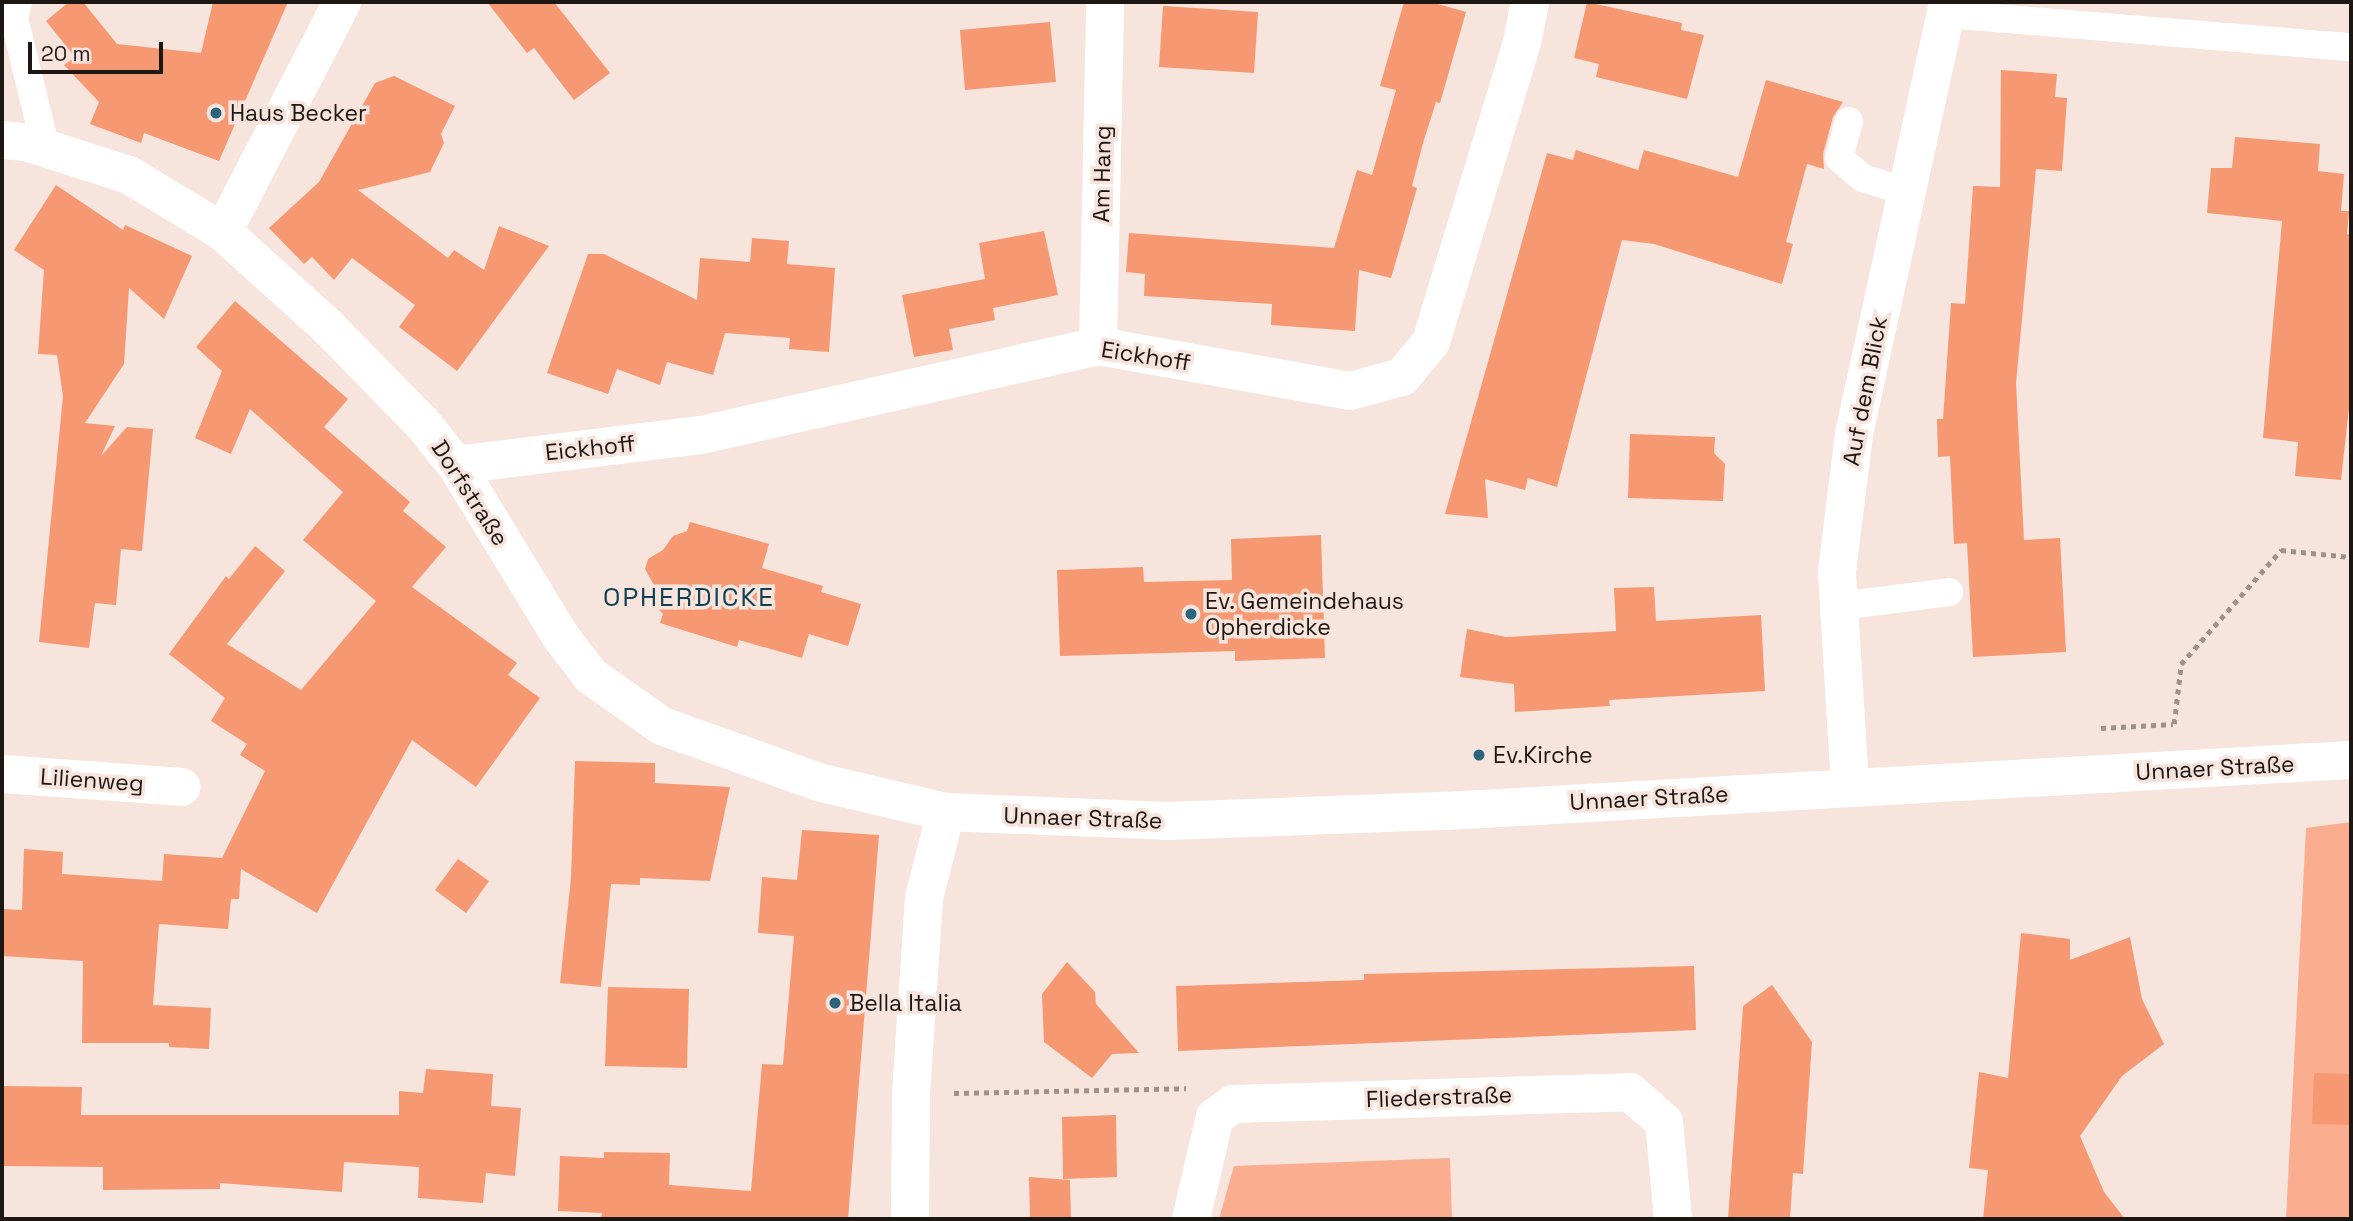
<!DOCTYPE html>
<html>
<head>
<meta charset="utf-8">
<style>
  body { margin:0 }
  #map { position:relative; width:2353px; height:1221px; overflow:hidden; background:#f7e4dd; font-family:"Space Grotesk",sans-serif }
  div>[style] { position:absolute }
  .green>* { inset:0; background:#fbae8f }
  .building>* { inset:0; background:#f69871 }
  .path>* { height:4.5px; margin-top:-2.25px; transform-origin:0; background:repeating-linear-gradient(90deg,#9e918b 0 5px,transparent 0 10px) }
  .service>* { height:28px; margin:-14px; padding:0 14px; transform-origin:14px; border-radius:14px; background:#fff }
  .minor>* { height:38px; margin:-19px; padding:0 19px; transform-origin:19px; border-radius:19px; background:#fff }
  .tertiary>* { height:38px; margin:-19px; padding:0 19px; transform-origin:19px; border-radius:19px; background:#fff }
  .secondary>* { height:38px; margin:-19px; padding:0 19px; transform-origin:19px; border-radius:19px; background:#fff }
  .dots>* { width:19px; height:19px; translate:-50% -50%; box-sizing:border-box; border:4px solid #f7e4dd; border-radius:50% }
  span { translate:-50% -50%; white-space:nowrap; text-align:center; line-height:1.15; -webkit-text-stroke:7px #f7e4dd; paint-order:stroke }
  .poi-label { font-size:23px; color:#1d1714 }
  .left { translate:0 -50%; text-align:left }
  .street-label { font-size:23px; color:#1d1714 }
  .quarter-label { font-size:26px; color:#0f4153; letter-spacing:2px }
  .frame { position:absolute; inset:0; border:4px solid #1d1714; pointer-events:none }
  .scale { position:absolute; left:28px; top:42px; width:135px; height:32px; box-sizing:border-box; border:4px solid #1d1714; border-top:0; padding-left:9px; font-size:21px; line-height:24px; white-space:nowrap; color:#1d1714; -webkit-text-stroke:5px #f7e4dd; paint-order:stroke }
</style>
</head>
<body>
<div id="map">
  <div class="green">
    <i style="clip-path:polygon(2351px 822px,2351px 1219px,2286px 1219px,2306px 828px)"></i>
    <i style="clip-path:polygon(1450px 1158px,1452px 1219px,1219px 1219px,1234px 1166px)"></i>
  </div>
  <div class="building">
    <i style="clip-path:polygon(69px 2px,83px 2px,117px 44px,201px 53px,213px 2px,288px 2px,219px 161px,144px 133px,141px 143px,90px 124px,99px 102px,64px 65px,75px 57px,46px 21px)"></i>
    <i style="clip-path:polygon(487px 2px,554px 2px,610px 73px,574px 100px,534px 48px,527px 53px)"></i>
    <i style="clip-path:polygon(1404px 2px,1431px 2px,1466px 12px,1440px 103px,1436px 102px,1423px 143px,1412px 186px,1417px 188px,1391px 278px,1359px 270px,1355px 331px,1271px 325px,1272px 304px,1144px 296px,1145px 274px,1126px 272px,1129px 233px,1334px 248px,1357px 170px,1372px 175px,1396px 90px,1380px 86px)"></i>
    <i style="clip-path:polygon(1587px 2px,1682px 23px,1681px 30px,1704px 35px,1687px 99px,1596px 77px,1599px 64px,1574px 58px)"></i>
    <i style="clip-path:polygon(1163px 6px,1258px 12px,1254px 73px,1159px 67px)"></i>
    <i style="clip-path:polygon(1050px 22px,1056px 82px,965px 90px,960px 30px)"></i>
    <i style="clip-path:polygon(2001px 70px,2057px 74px,2055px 97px,2067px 98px,2062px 171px,2036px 169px,2016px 383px,2024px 540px,2060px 538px,2066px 652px,1973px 657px,1967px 543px,1954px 544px,1950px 456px,1938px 457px,1937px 419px,1943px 419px,1951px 303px,1965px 304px,1973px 186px,2000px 187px)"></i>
    <i style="clip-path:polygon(394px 76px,455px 106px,441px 134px,444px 143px,430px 172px,358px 190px,448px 258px,454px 250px,484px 270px,499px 226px,549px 246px,457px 371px,399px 327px,415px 305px,352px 258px,334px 280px,312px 257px,304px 264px,269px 228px,319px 182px,375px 83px)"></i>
    <i style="clip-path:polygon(1766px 80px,1843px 102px,1833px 117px,1823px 154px,1824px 169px,1807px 164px,1786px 242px,1793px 244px,1782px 284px,1654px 244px,1622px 240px,1557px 487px,1528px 478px,1525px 490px,1485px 479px,1488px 518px,1445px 514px,1547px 153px,1573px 160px,1576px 150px,1638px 170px,1644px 150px,1738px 177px)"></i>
    <i style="clip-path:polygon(2235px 137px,2320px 144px,2318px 171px,2344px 174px,2341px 211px,2349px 211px,2347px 234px,2351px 235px,2351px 390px,2341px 480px,2295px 476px,2298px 442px,2263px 438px,2282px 221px,2207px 213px,2211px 168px,2232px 168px)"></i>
    <i style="clip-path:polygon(56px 185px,123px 230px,125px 225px,192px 256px,164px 319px,129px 288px,124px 364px,85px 423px,115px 426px,101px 456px,127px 427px,153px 429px,142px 551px,121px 549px,116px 605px,95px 603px,89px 648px,39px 642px,63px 396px,57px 355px,38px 354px,44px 270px,14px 250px)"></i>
    <i style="clip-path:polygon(1044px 231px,1058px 295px,993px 308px,995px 320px,949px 329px,953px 350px,914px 357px,902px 295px,985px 279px,979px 243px)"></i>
    <i style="clip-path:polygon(752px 238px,789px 241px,787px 264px,835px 268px,829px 352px,789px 349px,790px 338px,725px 333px,713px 375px,667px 362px,660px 385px,617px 369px,608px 394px,547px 373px,588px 254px,604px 254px,697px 300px,700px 258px,750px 262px)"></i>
    <i style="clip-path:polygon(235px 301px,348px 399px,324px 427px,410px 502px,403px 511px,446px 547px,412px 587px,517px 663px,508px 675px,540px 698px,476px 787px,412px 740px,317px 913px,241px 869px,239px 899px,231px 899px,228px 929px,159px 924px,153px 1005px,211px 1008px,209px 1049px,169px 1047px,169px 1043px,82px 1043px,83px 961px,2px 956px,2px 909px,22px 910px,24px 849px,63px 852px,62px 874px,162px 881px,164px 854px,222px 858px,265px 771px,240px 755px,247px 744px,211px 721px,225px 698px,169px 654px,226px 576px,229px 579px,255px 546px,285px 571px,227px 644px,301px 690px,376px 601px,303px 540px,343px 492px,250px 409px,231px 454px,195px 438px,222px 371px,196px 347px)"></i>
    <i style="clip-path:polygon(1630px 434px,1715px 437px,1714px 453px,1725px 464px,1723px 501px,1628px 498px)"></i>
    <i style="clip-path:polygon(690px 522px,769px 544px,762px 568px,823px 586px,821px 592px,861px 604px,848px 646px,809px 634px,802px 658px,739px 640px,737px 647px,660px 623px,663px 614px,652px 602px,655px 587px,645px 569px,648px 559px,663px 550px,673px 536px,687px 531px)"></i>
    <i style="clip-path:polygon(1321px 535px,1325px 658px,1235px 661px,1235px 651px,1060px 656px,1057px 570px,1143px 567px,1144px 582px,1232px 580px,1231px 539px)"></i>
    <i style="clip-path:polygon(1654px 587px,1656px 621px,1761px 615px,1765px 691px,1609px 700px,1610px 706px,1515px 712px,1514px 684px,1460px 677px,1467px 629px,1506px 637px,1616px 631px,1614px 588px)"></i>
    <i style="clip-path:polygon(575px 761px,655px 763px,655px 783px,730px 787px,710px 881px,640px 878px,640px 885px,611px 884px,601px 987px,560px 983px,571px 878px)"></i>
    <i style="clip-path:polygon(802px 830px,879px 835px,848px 1219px,601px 1219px,602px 1213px,558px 1211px,560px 1156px,604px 1158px,604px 1152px,670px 1153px,669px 1185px,751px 1191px,762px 1064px,783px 1065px,794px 936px,758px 933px,762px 877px,797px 880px)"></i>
    <i style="clip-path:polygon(458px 859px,489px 881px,466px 913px,435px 890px)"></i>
    <i style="clip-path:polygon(2021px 933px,2070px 939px,2070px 960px,2130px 937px,2142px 999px,2164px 1044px,2122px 1076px,2080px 1136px,2104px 1192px,2125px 1219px,1983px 1219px,1988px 1170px,1969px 1168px,1979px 1072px,2008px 1078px)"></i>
    <i style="clip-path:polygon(1067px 962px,1095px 992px,1096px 1004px,1139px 1053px,1112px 1054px,1092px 1078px,1044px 1042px,1042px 994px)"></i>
    <i style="clip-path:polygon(1694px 966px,1696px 1030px,1178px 1051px,1176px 986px,1364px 980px,1364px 974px)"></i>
    <i style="clip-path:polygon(1772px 985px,1812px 1042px,1803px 1174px,1793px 1173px,1790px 1219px,1728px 1219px,1743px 1006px)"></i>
    <i style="clip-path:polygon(608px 987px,689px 989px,687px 1068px,605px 1066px)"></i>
    <i style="clip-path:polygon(426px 1069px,493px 1074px,491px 1106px,521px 1108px,515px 1176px,486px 1173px,483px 1203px,418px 1198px,419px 1167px,344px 1162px,342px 1192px,220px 1183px,220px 1189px,103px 1190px,103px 1167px,2px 1166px,2px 1086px,82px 1087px,81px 1115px,399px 1115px,399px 1091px,423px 1093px)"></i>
    <i style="clip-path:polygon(2314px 1073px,2351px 1074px,2351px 1125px,2312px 1124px)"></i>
    <i style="clip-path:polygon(1116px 1115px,1117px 1177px,1063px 1179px,1062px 1117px)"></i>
    <i style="clip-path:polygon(1029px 1177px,1070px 1180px,1071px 1219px,1030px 1219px)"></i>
  </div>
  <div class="path">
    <i style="left:2174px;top:724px;width:60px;rotate:-83.3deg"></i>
    <i style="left:2181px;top:664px;width:152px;rotate:-48.7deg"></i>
    <i style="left:2281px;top:550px;width:70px;rotate:5.7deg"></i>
    <i style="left:2101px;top:728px;width:72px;rotate:-3.2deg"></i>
    <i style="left:954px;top:1093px;width:232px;rotate:-1.2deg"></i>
  </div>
  <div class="service">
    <i style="left:18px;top:2px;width:16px;rotate:104deg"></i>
    <i style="left:14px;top:18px;width:135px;rotate:76.3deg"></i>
    <i style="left:1946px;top:14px;width:406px;rotate:4.7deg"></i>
    <i style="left:1849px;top:121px;width:38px;rotate:105deg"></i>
    <i style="left:1839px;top:158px;width:31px;rotate:40deg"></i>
    <i style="left:1863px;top:178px;width:46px;rotate:17.7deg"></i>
    <i style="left:1840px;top:606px;width:110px;rotate:-7.3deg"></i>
  </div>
  <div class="minor">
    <i style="left:223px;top:232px;width:259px;rotate:-62.6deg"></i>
    <i style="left:1098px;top:346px;width:344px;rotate:-88.8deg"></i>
    <i style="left:456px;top:465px;width:247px;rotate:-7deg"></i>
    <i style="left:701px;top:435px;width:407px;rotate:-12.6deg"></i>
    <i style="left:1098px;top:346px;width:256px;rotate:10.1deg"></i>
    <i style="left:1350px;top:391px;width:54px;rotate:-15.1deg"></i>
    <i style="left:1402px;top:377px;width:45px;rotate:-50.4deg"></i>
    <i style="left:1431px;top:342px;width:313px;rotate:-73.1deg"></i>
    <i style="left:1522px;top:43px;width:42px;rotate:-79deg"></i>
    <i style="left:2px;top:774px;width:180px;rotate:4.1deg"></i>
    <i style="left:1850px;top:786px;width:215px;rotate:-93.5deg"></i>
    <i style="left:1837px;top:571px;width:138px;rotate:-82.9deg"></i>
    <i style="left:1854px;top:434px;width:442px;rotate:-77.7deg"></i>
    <i style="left:1191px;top:1219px;width:105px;rotate:-76.8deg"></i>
    <i style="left:1215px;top:1117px;width:22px;rotate:-36deg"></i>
    <i style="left:1233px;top:1104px;width:397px;rotate:-1.7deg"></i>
    <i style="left:1630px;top:1092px;width:45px;rotate:41.4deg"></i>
    <i style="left:1664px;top:1122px;width:97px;rotate:84.7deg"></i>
  </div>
  <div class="tertiary">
    <i style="left:910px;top:1219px;width:125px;rotate:-89.5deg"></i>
    <i style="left:911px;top:1094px;width:196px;rotate:-86.2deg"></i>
    <i style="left:924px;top:898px;width:89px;rotate:-75.7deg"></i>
  </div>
  <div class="secondary">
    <i style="left:2px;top:140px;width:24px;rotate:5deg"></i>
    <i style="left:26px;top:142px;width:108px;rotate:17.8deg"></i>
    <i style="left:129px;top:175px;width:110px;rotate:31.2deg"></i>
    <i style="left:223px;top:232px;width:142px;rotate:42.1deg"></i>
    <i style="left:328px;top:327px;width:136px;rotate:45.6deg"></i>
    <i style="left:423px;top:424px;width:53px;rotate:51.2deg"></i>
    <i style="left:456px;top:465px;width:202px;rotate:58.6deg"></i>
    <i style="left:561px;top:637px;width:49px;rotate:52.4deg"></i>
    <i style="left:591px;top:676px;width:87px;rotate:35.2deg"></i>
    <i style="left:662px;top:726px;width:166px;rotate:19.7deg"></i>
    <i style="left:818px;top:782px;width:131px;rotate:13.2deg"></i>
    <i style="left:946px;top:812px;width:221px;rotate:2.3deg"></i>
    <i style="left:1167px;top:821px;width:279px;rotate:-2.1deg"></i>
    <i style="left:1446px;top:811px;width:906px;rotate:-3.23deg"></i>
  </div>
  <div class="dots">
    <i style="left:216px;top:113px;background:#2a657d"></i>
    <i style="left:1191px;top:614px;background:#2a657d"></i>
    <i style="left:1479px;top:755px;background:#2a657d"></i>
    <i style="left:835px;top:1003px;background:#2a657d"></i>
  </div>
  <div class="poi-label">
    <span class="left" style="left:230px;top:113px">Haus Becker</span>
    <span class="left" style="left:1205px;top:614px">Ev. Gemeindehaus<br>Opherdicke</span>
    <span class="left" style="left:1493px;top:755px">Ev.Kirche</span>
    <span class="left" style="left:849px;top:1003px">Bella Italia</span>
  </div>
  <div class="street-label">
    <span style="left:1102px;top:174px;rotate:-89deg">Am Hang</span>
    <span style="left:1146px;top:356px;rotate:9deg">Eickhoff</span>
    <span style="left:1865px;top:391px;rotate:-79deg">Auf dem Blick</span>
    <span style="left:590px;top:448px;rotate:-6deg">Eickhoff</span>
    <span style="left:470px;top:493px;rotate:57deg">Dorfstraße</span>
    <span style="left:2215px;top:768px;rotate:-3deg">Unnaer Straße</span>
    <span style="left:92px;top:780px;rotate:4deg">Lilienweg</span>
    <span style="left:1649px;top:798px;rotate:-3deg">Unnaer Straße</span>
    <span style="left:1083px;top:818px;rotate:2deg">Unnaer Straße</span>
    <span style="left:1439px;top:1097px;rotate:-2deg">Fliederstraße</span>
  </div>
  <div class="quarter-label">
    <span style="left:689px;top:598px">OPHERDICKE</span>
  </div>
  <div class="frame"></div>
  <div class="scale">20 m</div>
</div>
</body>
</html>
